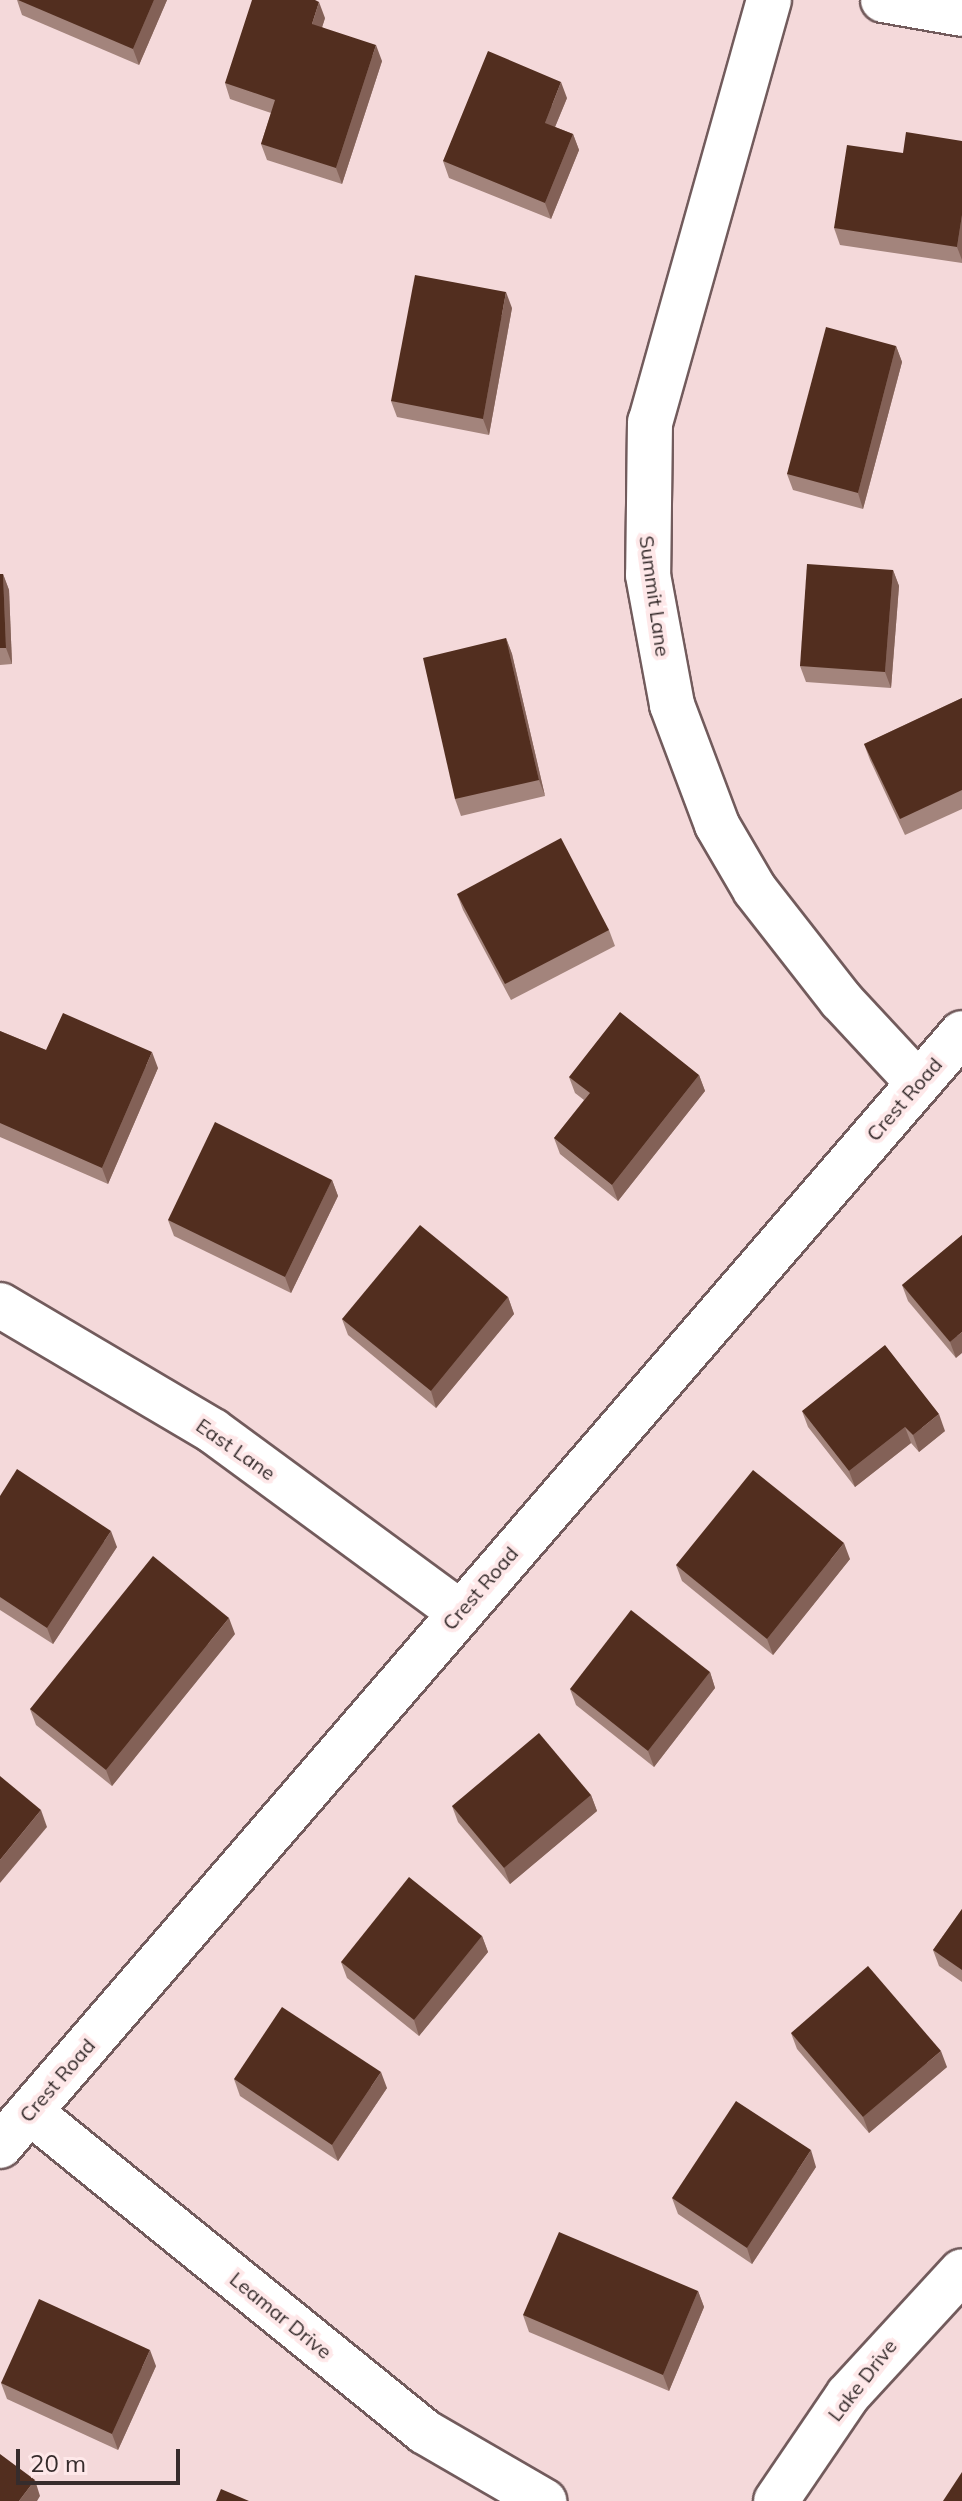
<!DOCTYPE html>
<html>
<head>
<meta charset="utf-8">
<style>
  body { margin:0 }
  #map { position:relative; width:962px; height:2501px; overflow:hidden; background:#f4d9da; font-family:Mulish,sans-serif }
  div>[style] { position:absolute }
  .roads { filter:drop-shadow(2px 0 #725b5c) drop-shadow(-2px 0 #725b5c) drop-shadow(0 2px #725b5c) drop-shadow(0 -2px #725b5c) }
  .street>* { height:44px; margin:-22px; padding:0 22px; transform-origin:22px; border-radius:22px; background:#fff }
  .wall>* { inset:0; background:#a3847c }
  .shaded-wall>* { inset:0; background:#836157 }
  .building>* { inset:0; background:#522e1f }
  span { translate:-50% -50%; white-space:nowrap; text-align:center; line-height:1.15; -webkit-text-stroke:8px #fee8e9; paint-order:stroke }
  .street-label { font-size:20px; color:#362c2c }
  .scale { position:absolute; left:16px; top:2449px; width:164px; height:36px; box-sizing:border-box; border:4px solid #362c2c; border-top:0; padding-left:10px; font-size:24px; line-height:28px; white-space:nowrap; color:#362c2c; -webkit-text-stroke:6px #fee8e9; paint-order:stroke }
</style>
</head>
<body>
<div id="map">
  <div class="roads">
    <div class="street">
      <i style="left:769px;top:0;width:438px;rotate:105.7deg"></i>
      <i style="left:650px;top:422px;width:153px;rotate:90.7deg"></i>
      <i style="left:648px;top:575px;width:132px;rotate:79.5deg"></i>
      <i style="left:672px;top:705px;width:128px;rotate:69.4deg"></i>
      <i style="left:717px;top:825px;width:75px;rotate:59.7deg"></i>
      <i style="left:755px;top:890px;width:140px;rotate:52deg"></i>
      <i style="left:841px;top:1000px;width:113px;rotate:47.1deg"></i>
      <i style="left:883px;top:0;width:80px;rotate:10deg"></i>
      <i style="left:0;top:1305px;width:247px;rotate:30.6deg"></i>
      <i style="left:213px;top:1431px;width:305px;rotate:36.3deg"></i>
      <i style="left:30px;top:2112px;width:508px;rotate:39.01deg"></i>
      <i style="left:425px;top:2432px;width:138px;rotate:30.1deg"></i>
      <i style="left:0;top:2146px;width:1471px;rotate:-49.16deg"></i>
      <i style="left:776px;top:2501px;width:128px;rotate:-55.8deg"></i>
      <i style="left:848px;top:2395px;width:168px;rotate:-47.4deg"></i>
    </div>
  </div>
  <div class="wall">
    <i style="clip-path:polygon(17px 0,167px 0,139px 65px,22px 15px)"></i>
    <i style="clip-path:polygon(325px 18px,322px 27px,382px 61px,342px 184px,267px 160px,261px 144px,271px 113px,230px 99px,225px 83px)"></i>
    <i style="clip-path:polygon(567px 98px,555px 127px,573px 134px,579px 150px,551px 219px,449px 178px,443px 161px)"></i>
    <i style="clip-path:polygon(962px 141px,962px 263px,840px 245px,834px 228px)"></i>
    <i style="clip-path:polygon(512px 308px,489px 435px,397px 417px,391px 401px)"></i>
    <i style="clip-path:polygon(896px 346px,902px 362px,863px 509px,793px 490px,787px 474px)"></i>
    <i style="clip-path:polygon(893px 570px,899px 586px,891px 688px,806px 682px,800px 666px)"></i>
    <i style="clip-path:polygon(0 574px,3px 574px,9px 590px,12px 664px,0 665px)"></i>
    <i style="clip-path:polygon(506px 638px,512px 654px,545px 796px,461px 816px,455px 799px)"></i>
    <i style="clip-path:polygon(962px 698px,962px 809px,905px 835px,870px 760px,864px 744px)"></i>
    <i style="clip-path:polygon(457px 894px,609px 930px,615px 946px,511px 1000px,463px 910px)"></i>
    <i style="clip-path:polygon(0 1031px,46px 1050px,158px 1068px,108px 1184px,0 1137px)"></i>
    <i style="clip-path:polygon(699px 1075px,705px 1091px,618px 1201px,560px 1154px,554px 1138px,584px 1100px,575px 1093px,569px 1077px)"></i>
    <i style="clip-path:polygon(332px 1180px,338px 1196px,291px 1293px,174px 1236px,168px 1220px)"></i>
    <i style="clip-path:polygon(962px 1235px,956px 1358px,908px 1301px,902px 1285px)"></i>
    <i style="clip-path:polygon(508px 1297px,514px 1314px,436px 1408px,348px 1335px,342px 1319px)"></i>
    <i style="clip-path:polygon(802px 1411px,945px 1431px,919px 1452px,911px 1443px,855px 1487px,808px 1427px)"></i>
    <i style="clip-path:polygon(0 1496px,117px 1547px,53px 1644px,0 1610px)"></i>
    <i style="clip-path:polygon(850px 1559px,773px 1655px,682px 1581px,676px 1565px)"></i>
    <i style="clip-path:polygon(235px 1634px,112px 1786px,36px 1725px,30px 1709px)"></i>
    <i style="clip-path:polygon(710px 1672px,715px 1688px,654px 1767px,576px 1705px,570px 1689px)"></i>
    <i style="clip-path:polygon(591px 1795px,597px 1811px,510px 1884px,458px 1822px,452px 1806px)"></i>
    <i style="clip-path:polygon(962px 1909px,962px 1982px,939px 1966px,933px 1950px)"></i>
    <i style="clip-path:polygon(482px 1936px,488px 1952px,419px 2036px,347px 1978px,341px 1962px)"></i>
    <i style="clip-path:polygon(791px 2033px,947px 2067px,869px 2133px,797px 2049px)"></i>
    <i style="clip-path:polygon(234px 2079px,387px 2088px,338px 2161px,240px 2096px)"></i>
    <i style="clip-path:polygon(816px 2167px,752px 2264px,678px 2214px,672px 2198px)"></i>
    <i style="clip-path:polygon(698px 2291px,704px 2307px,669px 2391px,529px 2332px,523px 2315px)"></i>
    <i style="clip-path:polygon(156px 2366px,118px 2450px,7px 2399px,1px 2383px)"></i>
  </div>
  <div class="shaded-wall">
    <i style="clip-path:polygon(154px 0,167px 0,139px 65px,133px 49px)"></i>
    <i style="clip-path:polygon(319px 2px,325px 18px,318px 40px,312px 24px)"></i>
    <i style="clip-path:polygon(376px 45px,382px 61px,342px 184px,336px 168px)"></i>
    <i style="clip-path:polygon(561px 82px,567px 98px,550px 139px,545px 123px)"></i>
    <i style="clip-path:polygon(573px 134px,579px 150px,551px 219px,545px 203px)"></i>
    <i style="clip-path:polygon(962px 215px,962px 260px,957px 247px)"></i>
    <i style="clip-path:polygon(506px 292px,512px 308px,489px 435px,483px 419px)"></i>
    <i style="clip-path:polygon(896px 346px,902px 362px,863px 509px,858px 493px)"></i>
    <i style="clip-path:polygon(893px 570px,899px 586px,891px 688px,885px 672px)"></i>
    <i style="clip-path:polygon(3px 574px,9px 590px,12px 664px,6px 648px)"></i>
    <i style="clip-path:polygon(506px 638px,512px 654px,545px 796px,539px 780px)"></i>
    <i style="clip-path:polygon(152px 1052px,158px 1068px,108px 1184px,102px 1168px)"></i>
    <i style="clip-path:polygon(699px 1075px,705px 1091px,618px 1201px,612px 1185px)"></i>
    <i style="clip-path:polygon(332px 1180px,338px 1196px,291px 1293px,285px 1277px)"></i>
    <i style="clip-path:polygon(508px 1297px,514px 1314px,436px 1408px,431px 1391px)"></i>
    <i style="clip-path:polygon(962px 1332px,962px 1353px,956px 1358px,950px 1342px)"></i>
    <i style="clip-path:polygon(939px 1414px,945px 1431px,919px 1452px,913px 1435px)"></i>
    <i style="clip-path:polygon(905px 1427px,911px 1443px,855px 1487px,849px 1471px)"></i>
    <i style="clip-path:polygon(111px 1531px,117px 1547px,53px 1644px,47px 1628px)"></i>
    <i style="clip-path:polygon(844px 1543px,850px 1559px,773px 1655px,767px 1639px)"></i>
    <i style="clip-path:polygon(229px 1618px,235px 1634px,112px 1786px,106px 1770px)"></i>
    <i style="clip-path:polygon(710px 1672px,715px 1688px,654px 1767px,648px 1751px)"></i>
    <i style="clip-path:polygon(591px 1795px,597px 1811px,510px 1884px,504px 1868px)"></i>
    <i style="clip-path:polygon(41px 1810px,47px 1827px,0 1883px,0 1860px)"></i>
    <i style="clip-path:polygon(482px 1936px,488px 1952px,419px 2036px,414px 2020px)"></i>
    <i style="clip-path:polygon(941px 2051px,947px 2067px,869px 2133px,863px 2117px)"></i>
    <i style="clip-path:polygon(381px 2072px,387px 2088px,338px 2161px,332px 2145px)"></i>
    <i style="clip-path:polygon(811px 2150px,816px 2167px,752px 2264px,747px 2248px)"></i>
    <i style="clip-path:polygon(698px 2291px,704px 2307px,669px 2391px,663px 2375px)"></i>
    <i style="clip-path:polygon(150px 2350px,156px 2366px,118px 2450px,112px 2434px)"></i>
    <i style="clip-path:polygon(35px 2480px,40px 2496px,37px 2501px,19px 2501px)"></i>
  </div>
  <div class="building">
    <i style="clip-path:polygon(18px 0,154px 0,133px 49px)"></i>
    <i style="clip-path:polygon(252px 0,315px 0,319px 2px,312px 24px,376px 45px,336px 168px,261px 144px,275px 100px,225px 83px)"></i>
    <i style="clip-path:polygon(488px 51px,561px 82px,545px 123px,573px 134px,545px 203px,443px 161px)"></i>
    <i style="clip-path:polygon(906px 132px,962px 141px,962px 215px,957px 247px,834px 228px,847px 145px,903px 153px)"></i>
    <i style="clip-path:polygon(415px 275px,506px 292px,483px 419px,391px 401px)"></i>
    <i style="clip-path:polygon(826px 327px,896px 346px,858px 493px,787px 474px)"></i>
    <i style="clip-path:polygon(807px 564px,893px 570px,885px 672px,800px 666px)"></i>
    <i style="clip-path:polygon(0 574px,3px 574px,6px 648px,0 648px)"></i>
    <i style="clip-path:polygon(506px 638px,539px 780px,455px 799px,423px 658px)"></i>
    <i style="clip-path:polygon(962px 698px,962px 790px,900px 819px,864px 744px)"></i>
    <i style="clip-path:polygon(561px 838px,609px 930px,505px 984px,457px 894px)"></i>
    <i style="clip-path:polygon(620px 1012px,699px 1075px,612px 1185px,554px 1138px,590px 1093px,569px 1077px)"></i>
    <i style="clip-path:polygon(63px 1013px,152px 1052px,102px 1168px,0 1123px,0 1031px,46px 1050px)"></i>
    <i style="clip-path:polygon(215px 1122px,332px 1180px,285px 1277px,168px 1220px)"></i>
    <i style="clip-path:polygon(420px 1225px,508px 1297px,431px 1391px,342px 1319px)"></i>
    <i style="clip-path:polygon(962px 1235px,962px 1332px,950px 1342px,902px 1285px)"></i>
    <i style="clip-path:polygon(885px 1345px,939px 1414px,913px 1435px,905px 1427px,849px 1471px,802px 1411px)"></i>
    <i style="clip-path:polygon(17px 1469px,111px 1531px,47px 1628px,0 1597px,0 1496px)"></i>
    <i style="clip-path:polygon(753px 1470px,844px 1543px,767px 1639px,676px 1565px)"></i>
    <i style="clip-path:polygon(153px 1556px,229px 1618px,106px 1770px,30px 1709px)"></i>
    <i style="clip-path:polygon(631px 1610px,710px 1672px,648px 1751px,570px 1689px)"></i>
    <i style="clip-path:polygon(539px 1733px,591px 1795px,504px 1868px,452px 1806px)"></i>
    <i style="clip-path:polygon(0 1776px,41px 1810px,0 1860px)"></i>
    <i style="clip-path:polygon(409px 1877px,482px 1936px,414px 2020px,341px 1962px)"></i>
    <i style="clip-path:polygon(962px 1909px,962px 1970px,933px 1950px)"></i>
    <i style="clip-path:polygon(868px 1966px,941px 2051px,863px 2117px,791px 2033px)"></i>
    <i style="clip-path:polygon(282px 2007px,381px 2072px,332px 2145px,234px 2079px)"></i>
    <i style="clip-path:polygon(736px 2101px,811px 2150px,747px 2248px,672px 2198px)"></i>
    <i style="clip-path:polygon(559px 2232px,698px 2291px,663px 2375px,523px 2315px)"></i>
    <i style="clip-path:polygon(39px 2299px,150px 2350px,112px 2434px,1px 2383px)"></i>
    <i style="clip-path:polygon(0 2454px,35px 2480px,19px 2501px,0 2501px)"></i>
    <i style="clip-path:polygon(962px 2472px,962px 2501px,943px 2501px)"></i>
    <i style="clip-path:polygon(221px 2489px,249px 2501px,216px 2501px)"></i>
  </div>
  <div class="street-label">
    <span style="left:655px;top:596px;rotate:82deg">Summit Lane</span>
    <span style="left:904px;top:1099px;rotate:-49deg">Crest Road</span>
    <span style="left:236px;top:1449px;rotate:35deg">East Lane</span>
    <span style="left:480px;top:1588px;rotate:-49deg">Crest Road</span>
    <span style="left:57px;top:2080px;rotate:-49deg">Crest Road</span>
    <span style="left:281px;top:2315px;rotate:39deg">Leamar Drive</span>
    <span style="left:862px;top:2380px;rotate:-52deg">Lake Drive</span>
  </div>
  <div class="scale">20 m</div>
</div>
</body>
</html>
